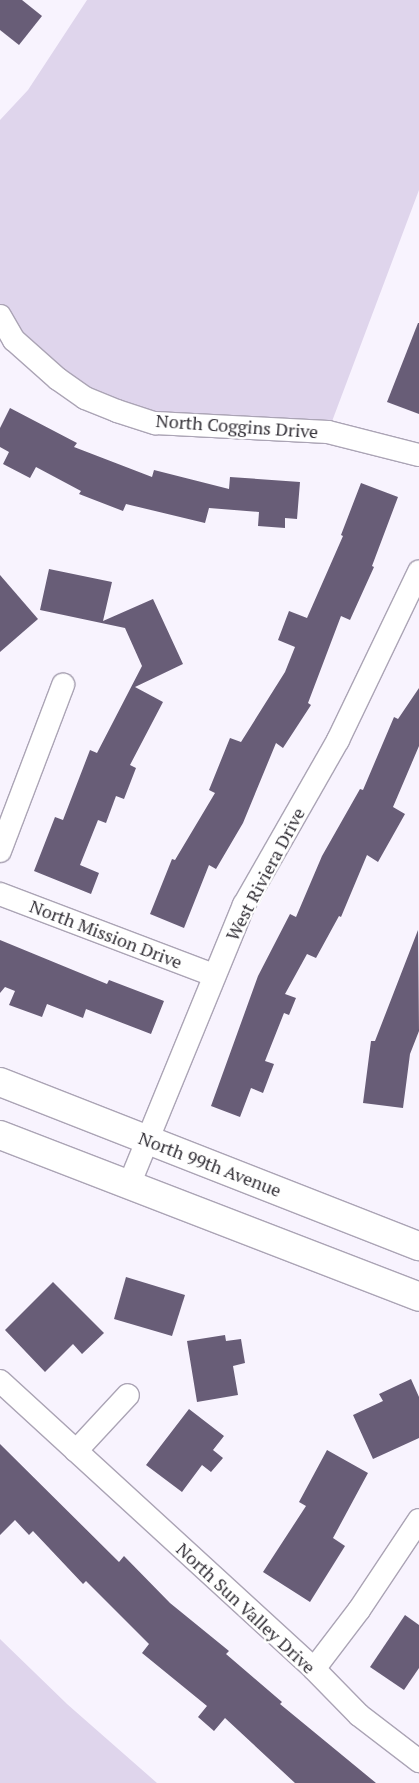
<!DOCTYPE html>
<html>
<head>
<meta charset="utf-8">
<style>
  body { margin:0 }
  #map { position:relative; width:419px; height:1783px; overflow:hidden; background:#f8f3fe; font-family:"PT Serif",serif }
  div>[style] { position:absolute }
  .green>* { inset:0; background:#dfd5ec }
  .building>* { inset:0; background:#685d77 }
  .roads { filter:drop-shadow(1px 0 #aba4b5) drop-shadow(-1px 0 #aba4b5) drop-shadow(0 1px #aba4b5) drop-shadow(0 -1px #aba4b5) }
  .minor>* { height:22px; margin:-11px; padding:0 11px; transform-origin:11px; border-radius:11px; background:#fff }
  .major>* { height:28px; margin:-14px; padding:0 14px; transform-origin:14px; border-radius:14px; background:#fff }
  span { translate:-50% -50%; white-space:nowrap; text-align:center; line-height:1.15; -webkit-text-stroke:5px #fff; paint-order:stroke }
  .street-label { font-size:18px; color:#322f36 }
</style>
</head>
<body>
<div id="map">
  <div class="green">
    <i style="clip-path:polygon(87px 0,419px 0,419px 190px,328px 432px,198px 427px,85px 398px,0 316px,0 120px,28px 90px)"></i>
    <i style="clip-path:polygon(0 1639px,67px 1704px,157px 1783px,0 1783px)"></i>
  </div>
  <div class="building">
    <i style="clip-path:polygon(0 0,22px 0,42px 16px,19px 45px,0 30px)"></i>
    <i style="clip-path:polygon(418px 323px,419px 323px,419px 414px,387px 402px)"></i>
    <i style="clip-path:polygon(10px 408px,77px 443px,74px 447px,152px 477px,154px 470px,229px 489px,230px 477px,300px 482px,297px 519px,285px 518px,285px 528px,258px 526px,259px 512px,209px 508px,205px 523px,126px 504px,123px 511px,79px 494px,81px 491px,36px 467px,30px 478px,3px 464px,9px 452px,0 447px,0 428px)"></i>
    <i style="clip-path:polygon(361px 483px,398px 497px,372px 566px,374px 567px,350px 620px,341px 616px,308px 703px,311px 705px,283px 748px,276px 743px,243px 823px,216px 869px,209px 865px,184px 928px,150px 914px,172px 859px,175px 860px,215px 793px,209px 790px,230px 738px,241px 742px,285px 672px,295px 647px,278px 640px,289px 611px,307px 618px,343px 536px,341px 535px)"></i>
    <i style="clip-path:polygon(49px 569px,112px 582px,103px 621px,153px 599px,183px 664px,135px 687px,163px 702px,130px 765px,136px 768px,124px 799px,116px 796px,106px 823px,98px 820px,80px 865px,99px 873px,91px 894px,34px 871px,55px 817px,63px 820px,90px 750px,97px 753px,142px 666px,125px 628px,40px 610px)"></i>
    <i style="clip-path:polygon(0 575px,38px 619px,0 652px)"></i>
    <i style="clip-path:polygon(419px 688px,419px 746px,393px 807px,405px 814px,378px 862px,367px 855px,341px 917px,339px 916px,316px 958px,307px 954px,285px 994px,296px 998px,289px 1015px,284px 1013px,265px 1061px,274px 1064px,263px 1093px,251px 1088px,240px 1117px,211px 1106px,258px 976px,290px 914px,296px 917px,322px 856px,360px 789px,363px 790px,394px 717px,398px 719px)"></i>
    <i style="clip-path:polygon(418px 930px,419px 1031px,410px 1054px,403px 1108px,363px 1103px,371px 1041px,375px 1041px)"></i>
    <i style="clip-path:polygon(0 940px,107px 984px,109px 980px,164px 1001px,151px 1034px,86px 1009px,83px 1018px,47px 1004px,42px 1017px,9px 1005px,15px 991px,5px 987px,0 993px)"></i>
    <i style="clip-path:polygon(126px 1277px,185px 1295px,172px 1336px,114px 1319px)"></i>
    <i style="clip-path:polygon(53px 1282px,104px 1333px,82px 1354px,73px 1344px,45px 1372px,5px 1330px)"></i>
    <i style="clip-path:polygon(225px 1335px,226px 1341px,241px 1339px,245px 1363px,233px 1366px,238px 1395px,197px 1402px,187px 1341px)"></i>
    <i style="clip-path:polygon(411px 1379px,419px 1397px,419px 1438px,373px 1459px,353px 1415px,383px 1401px,379px 1394px)"></i>
    <i style="clip-path:polygon(189px 1409px,224px 1436px,213px 1450px,223px 1458px,211px 1472px,202px 1465px,182px 1492px,146px 1465px)"></i>
    <i style="clip-path:polygon(0 1444px,119px 1562px,124px 1556px,170px 1603px,229px 1651px,226px 1654px,282px 1702px,280px 1704px,376px 1783px,295px 1783px,225px 1718px,214px 1731px,198px 1717px,207px 1706px,142px 1653px,149px 1644px,86px 1581px,83px 1584px,33px 1531px,29px 1535px,15px 1520px,0 1535px)"></i>
    <i style="clip-path:polygon(327px 1450px,368px 1473px,333px 1538px,345px 1546px,310px 1602px,263px 1572px,306px 1506px,299px 1502px)"></i>
    <i style="clip-path:polygon(405px 1615px,419px 1625px,419px 1668px,404px 1690px,370px 1667px)"></i>
  </div>
  <div class="roads">
    <div class="minor">
      <i style="left:0;top:316px;width:28px;rotate:60deg"></i>
      <i style="left:14px;top:340px;width:59px;rotate:41.6deg"></i>
      <i style="left:58px;top:379px;width:33px;rotate:35deg"></i>
      <i style="left:85px;top:398px;width:35px;rotate:22deg"></i>
      <i style="left:117px;top:411px;width:40px;rotate:18deg"></i>
      <i style="left:155px;top:423px;width:173px;rotate:3deg"></i>
      <i style="left:328px;top:432px;width:94px;rotate:14.2deg"></i>
      <i style="left:0;top:851px;width:178px;rotate:-69.2deg"></i>
      <i style="left:0;top:894px;width:228px;rotate:20.8deg"></i>
      <i style="left:129px;top:1185px;width:303px;rotate:-67.7deg"></i>
      <i style="left:244px;top:905px;width:190px;rotate:-60.3deg"></i>
      <i style="left:338px;top:740px;width:187px;rotate:-64.3deg"></i>
      <i style="left:0;top:1381px;width:426px;rotate:42.5deg"></i>
      <i style="left:314px;top:1669px;width:64px;rotate:45.6deg"></i>
      <i style="left:359px;top:1715px;width:76px;rotate:37.5deg"></i>
      <i style="left:76px;top:1451px;width:76px;rotate:-47.1deg"></i>
      <i style="left:314px;top:1669px;width:74px;rotate:-52.7deg"></i>
      <i style="left:359px;top:1610px;width:108px;rotate:-56.3deg"></i>
    </div>
    <div class="major">
      <i style="left:0;top:1082px;width:450px;rotate:21.4deg"></i>
      <i style="left:0;top:1135px;width:449px;rotate:21.1deg"></i>
    </div>
  </div>
  <div class="street-label">
    <span style="left:237px;top:426px;rotate:4deg">North Coggins Drive</span>
    <span style="left:265px;top:874px;rotate:-62deg">West Riviera Drive</span>
    <span style="left:106px;top:934px;rotate:21deg">North Mission Drive</span>
    <span style="left:210px;top:1164px;rotate:21deg">North 99th Avenue</span>
    <span style="left:246px;top:1608px;rotate:43deg">North Sun Valley Drive</span>
  </div>
</div>
</body>
</html>
